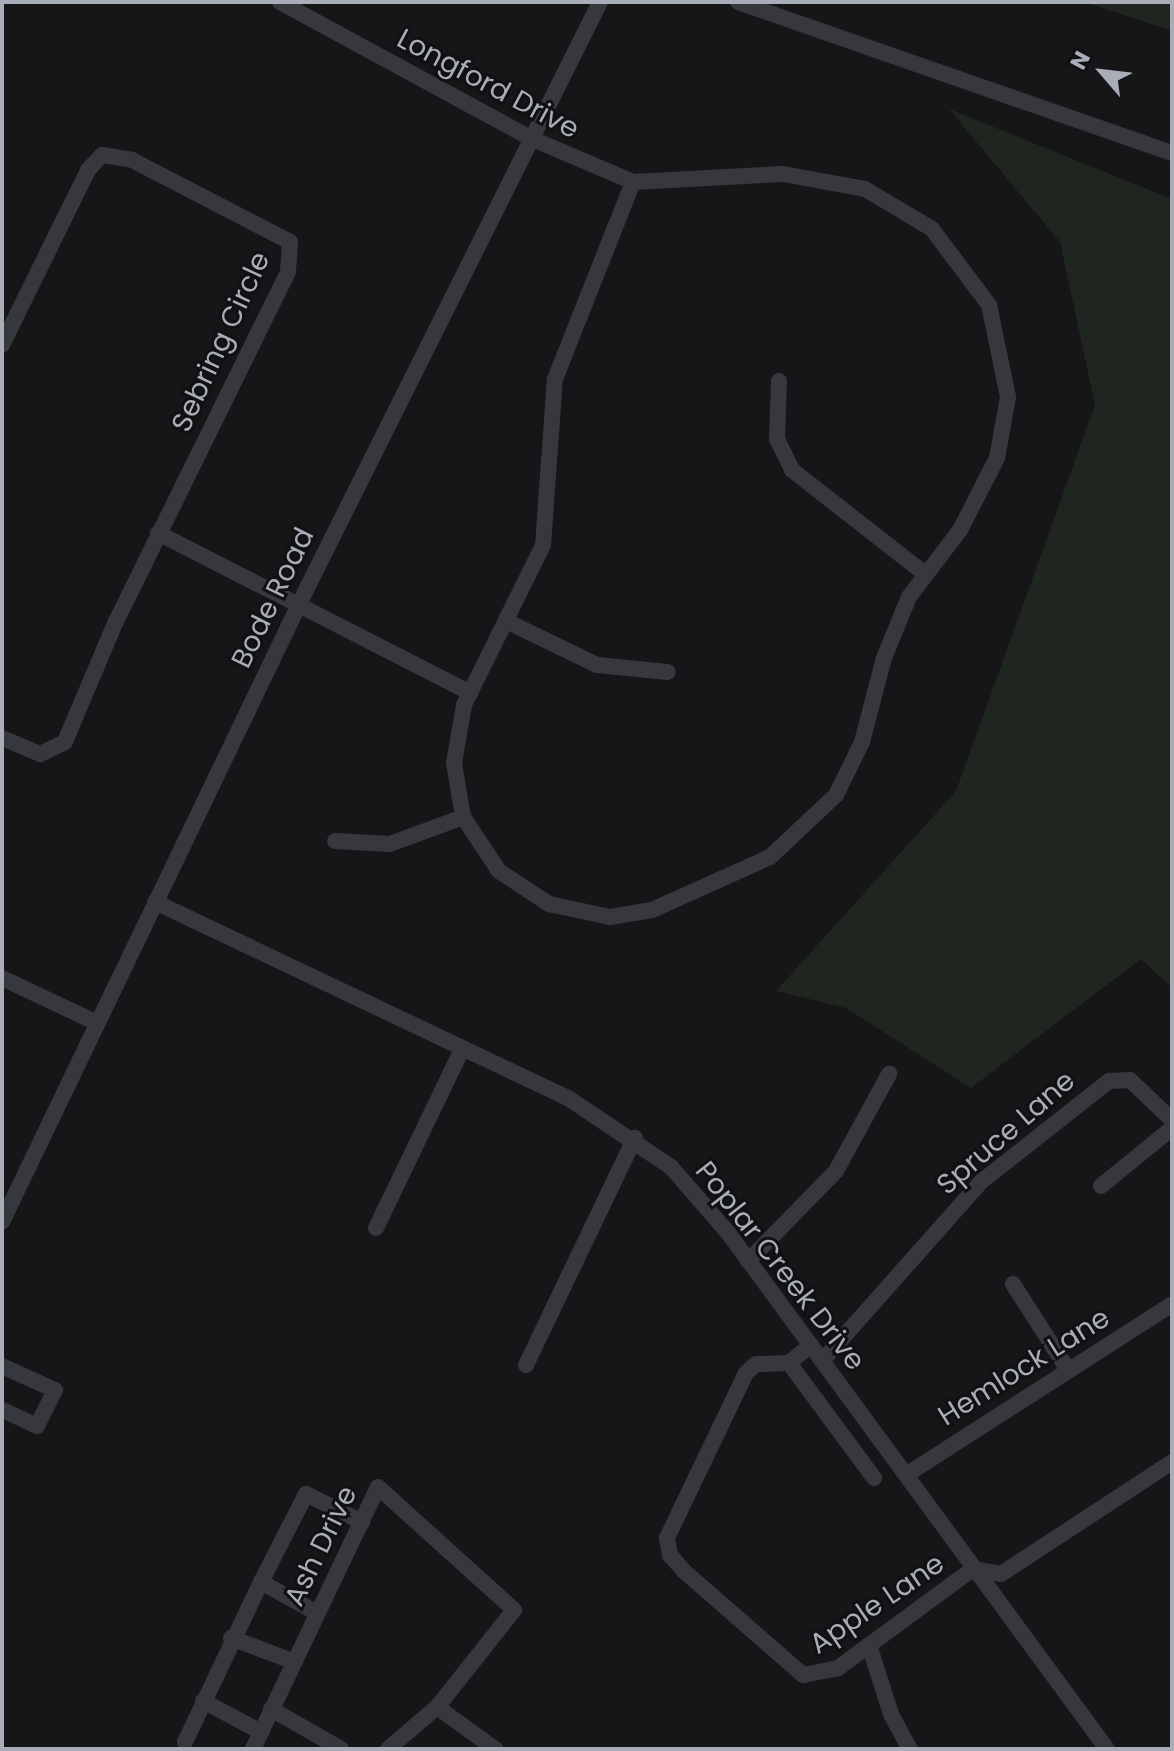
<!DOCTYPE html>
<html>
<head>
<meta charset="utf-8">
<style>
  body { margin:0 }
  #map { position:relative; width:1174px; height:1751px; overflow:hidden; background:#161618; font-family:Poppins,sans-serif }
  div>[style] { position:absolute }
  .green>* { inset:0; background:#1e261f }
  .minor>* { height:16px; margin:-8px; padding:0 8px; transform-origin:8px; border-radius:8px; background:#37383d }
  span { translate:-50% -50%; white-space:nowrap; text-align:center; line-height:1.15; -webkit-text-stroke:6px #111113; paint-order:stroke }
  .street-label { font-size:28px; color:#a8adb8 }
  .frame { position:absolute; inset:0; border:4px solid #a8adb8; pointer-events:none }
  .north { position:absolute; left:1062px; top:32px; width:80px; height:80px; -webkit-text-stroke:6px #111113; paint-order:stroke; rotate:298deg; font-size:22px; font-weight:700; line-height:32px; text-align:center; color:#a8adb8 }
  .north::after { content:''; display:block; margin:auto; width:28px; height:36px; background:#a8adb8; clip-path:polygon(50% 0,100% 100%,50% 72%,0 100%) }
</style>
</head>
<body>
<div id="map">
  <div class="green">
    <i style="clip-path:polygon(1084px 2px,1172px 2px,1172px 31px)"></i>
    <i style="clip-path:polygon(949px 109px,1172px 199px,1172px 988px,1141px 959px,971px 1088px,846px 1008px,776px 991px,956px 791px,1095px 405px,1060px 242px)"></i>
  </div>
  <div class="minor">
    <i style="left:280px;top:2px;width:285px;rotate:28.5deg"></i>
    <i style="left:530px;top:138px;width:112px;rotate:23.1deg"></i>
    <i style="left:633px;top:182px;width:150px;rotate:-3.1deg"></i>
    <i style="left:783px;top:174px;width:83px;rotate:10.4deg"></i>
    <i style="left:865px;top:189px;width:78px;rotate:30.8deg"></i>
    <i style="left:932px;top:229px;width:95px;rotate:53.1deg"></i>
    <i style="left:989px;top:305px;width:94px;rotate:78.3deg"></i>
    <i style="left:1008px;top:397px;width:62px;rotate:100.2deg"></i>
    <i style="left:997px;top:458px;width:81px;rotate:117.2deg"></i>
    <i style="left:960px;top:530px;width:84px;rotate:127.3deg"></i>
    <i style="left:909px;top:597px;width:66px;rotate:112.3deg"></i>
    <i style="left:884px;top:658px;width:87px;rotate:104.7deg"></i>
    <i style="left:862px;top:742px;width:59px;rotate:116.1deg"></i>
    <i style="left:836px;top:795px;width:91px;rotate:136.8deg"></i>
    <i style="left:770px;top:857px;width:129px;rotate:155.8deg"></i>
    <i style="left:652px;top:910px;width:43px;rotate:170.5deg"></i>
    <i style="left:610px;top:917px;width:62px;rotate:-168deg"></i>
    <i style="left:549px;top:904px;width:60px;rotate:-146.6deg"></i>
    <i style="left:499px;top:871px;width:65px;rotate:-123.7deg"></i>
    <i style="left:463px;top:817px;width:55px;rotate:-99.5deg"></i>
    <i style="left:454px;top:763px;width:59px;rotate:-80.2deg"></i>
    <i style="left:464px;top:705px;width:178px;rotate:-63.7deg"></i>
    <i style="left:543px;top:545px;width:166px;rotate:-85.9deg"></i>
    <i style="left:555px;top:379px;width:212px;rotate:-68.4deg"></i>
    <i style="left:738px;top:2px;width:460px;rotate:19.2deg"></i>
    <i style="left:2px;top:345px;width:195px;rotate:-63.8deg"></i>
    <i style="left:88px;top:170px;width:21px;rotate:-47deg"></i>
    <i style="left:102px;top:155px;width:30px;rotate:9deg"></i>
    <i style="left:132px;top:160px;width:178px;rotate:27.4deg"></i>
    <i style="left:290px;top:242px;width:30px;rotate:94deg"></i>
    <i style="left:288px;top:272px;width:389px;rotate:116.2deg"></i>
    <i style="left:116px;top:621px;width:131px;rotate:112.9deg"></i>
    <i style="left:65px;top:742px;width:28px;rotate:154deg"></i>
    <i style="left:40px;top:754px;width:41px;rotate:-157.2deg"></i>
    <i style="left:779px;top:381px;width:58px;rotate:92deg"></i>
    <i style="left:777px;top:439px;width:34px;rotate:64deg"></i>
    <i style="left:792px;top:470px;width:167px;rotate:38deg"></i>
    <i style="left:158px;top:533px;width:351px;rotate:27.1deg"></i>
    <i style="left:506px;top:621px;width:101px;rotate:25.8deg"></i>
    <i style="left:597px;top:665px;width:71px;rotate:5.6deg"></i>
    <i style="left:335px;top:841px;width:55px;rotate:3.1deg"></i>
    <i style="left:390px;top:844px;width:78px;rotate:-20.3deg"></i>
    <i style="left:155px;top:902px;width:457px;rotate:25.4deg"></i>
    <i style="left:568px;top:1098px;width:124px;rotate:33.8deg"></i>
    <i style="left:671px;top:1167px;width:89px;rotate:49.1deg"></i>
    <i style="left:729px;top:1234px;width:639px;rotate:53.72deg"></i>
    <i style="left:2px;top:978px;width:103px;rotate:25.3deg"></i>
    <i style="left:1101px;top:1186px;width:92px;rotate:-39.2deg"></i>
    <i style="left:2px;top:1222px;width:706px;rotate:-64.31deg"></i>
    <i style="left:308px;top:586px;width:653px;rotate:-63.43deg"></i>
    <i style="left:376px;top:1228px;width:196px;rotate:-64.3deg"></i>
    <i style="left:748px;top:1261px;width:126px;rotate:-45.6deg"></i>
    <i style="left:836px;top:1171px;width:111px;rotate:-61.3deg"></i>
    <i style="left:1013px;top:1284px;width:102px;rotate:57.4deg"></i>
    <i style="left:811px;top:1345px;width:28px;rotate:141deg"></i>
    <i style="left:789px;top:1363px;width:33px;rotate:178deg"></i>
    <i style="left:756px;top:1364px;width:13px;rotate:138deg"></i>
    <i style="left:746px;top:1373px;width:183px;rotate:115.6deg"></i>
    <i style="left:667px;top:1538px;width:17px;rotate:80deg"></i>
    <i style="left:670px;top:1555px;width:23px;rotate:49deg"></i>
    <i style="left:685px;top:1572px;width:157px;rotate:41.1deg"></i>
    <i style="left:803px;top:1675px;width:36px;rotate:-11deg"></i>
    <i style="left:838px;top:1668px;width:167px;rotate:-36.3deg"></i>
    <i style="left:973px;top:1569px;width:28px;rotate:10deg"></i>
    <i style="left:1001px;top:1574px;width:204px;rotate:-33.2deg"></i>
    <i style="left:822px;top:1361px;width:241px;rotate:-48.4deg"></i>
    <i style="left:982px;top:1181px;width:162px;rotate:-38.2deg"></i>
    <i style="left:1109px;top:1081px;width:21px;rotate:-3deg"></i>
    <i style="left:1130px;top:1080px;width:58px;rotate:43.6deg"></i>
    <i style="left:789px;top:1363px;width:143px;rotate:53.5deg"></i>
    <i style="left:526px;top:1365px;width:252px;rotate:-64.4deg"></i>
    <i style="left:2px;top:1366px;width:58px;rotate:24.4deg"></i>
    <i style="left:55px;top:1390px;width:40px;rotate:116.6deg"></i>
    <i style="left:37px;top:1426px;width:38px;rotate:-155deg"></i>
    <i style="left:906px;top:1475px;width:316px;rotate:-32.7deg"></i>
    <i style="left:317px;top:1613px;width:64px;rotate:-151deg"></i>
    <i style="left:261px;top:1582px;width:99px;rotate:-62.9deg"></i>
    <i style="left:306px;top:1494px;width:63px;rotate:26.6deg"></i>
    <i style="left:231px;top:1638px;width:68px;rotate:20.6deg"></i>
    <i style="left:869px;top:1645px;width:72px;rotate:72.3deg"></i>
    <i style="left:891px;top:1714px;width:40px;rotate:62deg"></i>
    <i style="left:203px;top:1701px;width:66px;rotate:28.1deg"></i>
    <i style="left:437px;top:1707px;width:72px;rotate:35.9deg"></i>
    <i style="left:271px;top:1709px;width:81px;rotate:29.7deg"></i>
    <i style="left:185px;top:1742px;width:177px;rotate:-64.6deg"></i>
    <i style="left:253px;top:1749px;width:290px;rotate:-64.5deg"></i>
    <i style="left:378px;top:1487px;width:183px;rotate:42.1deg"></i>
    <i style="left:514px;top:1610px;width:124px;rotate:128.4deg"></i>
    <i style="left:437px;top:1707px;width:65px;rotate:139.4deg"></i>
  </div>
  <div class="street-label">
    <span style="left:488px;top:84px;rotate:28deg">Longford Drive</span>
    <span style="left:221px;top:342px;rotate:-65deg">Sebring Circle</span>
    <span style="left:273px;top:598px;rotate:-64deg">Bode Road</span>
    <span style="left:1006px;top:1133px;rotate:-41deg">Spruce Lane</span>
    <span style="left:780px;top:1266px;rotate:52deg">Poplar Creek Drive</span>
    <span style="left:1024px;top:1367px;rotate:-32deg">Hemlock Lane</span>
    <span style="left:321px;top:1546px;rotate:-64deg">Ash Drive</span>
    <span style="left:877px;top:1604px;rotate:-34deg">Apple Lane</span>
  </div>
  <div class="frame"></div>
  <div class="north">N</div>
</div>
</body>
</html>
